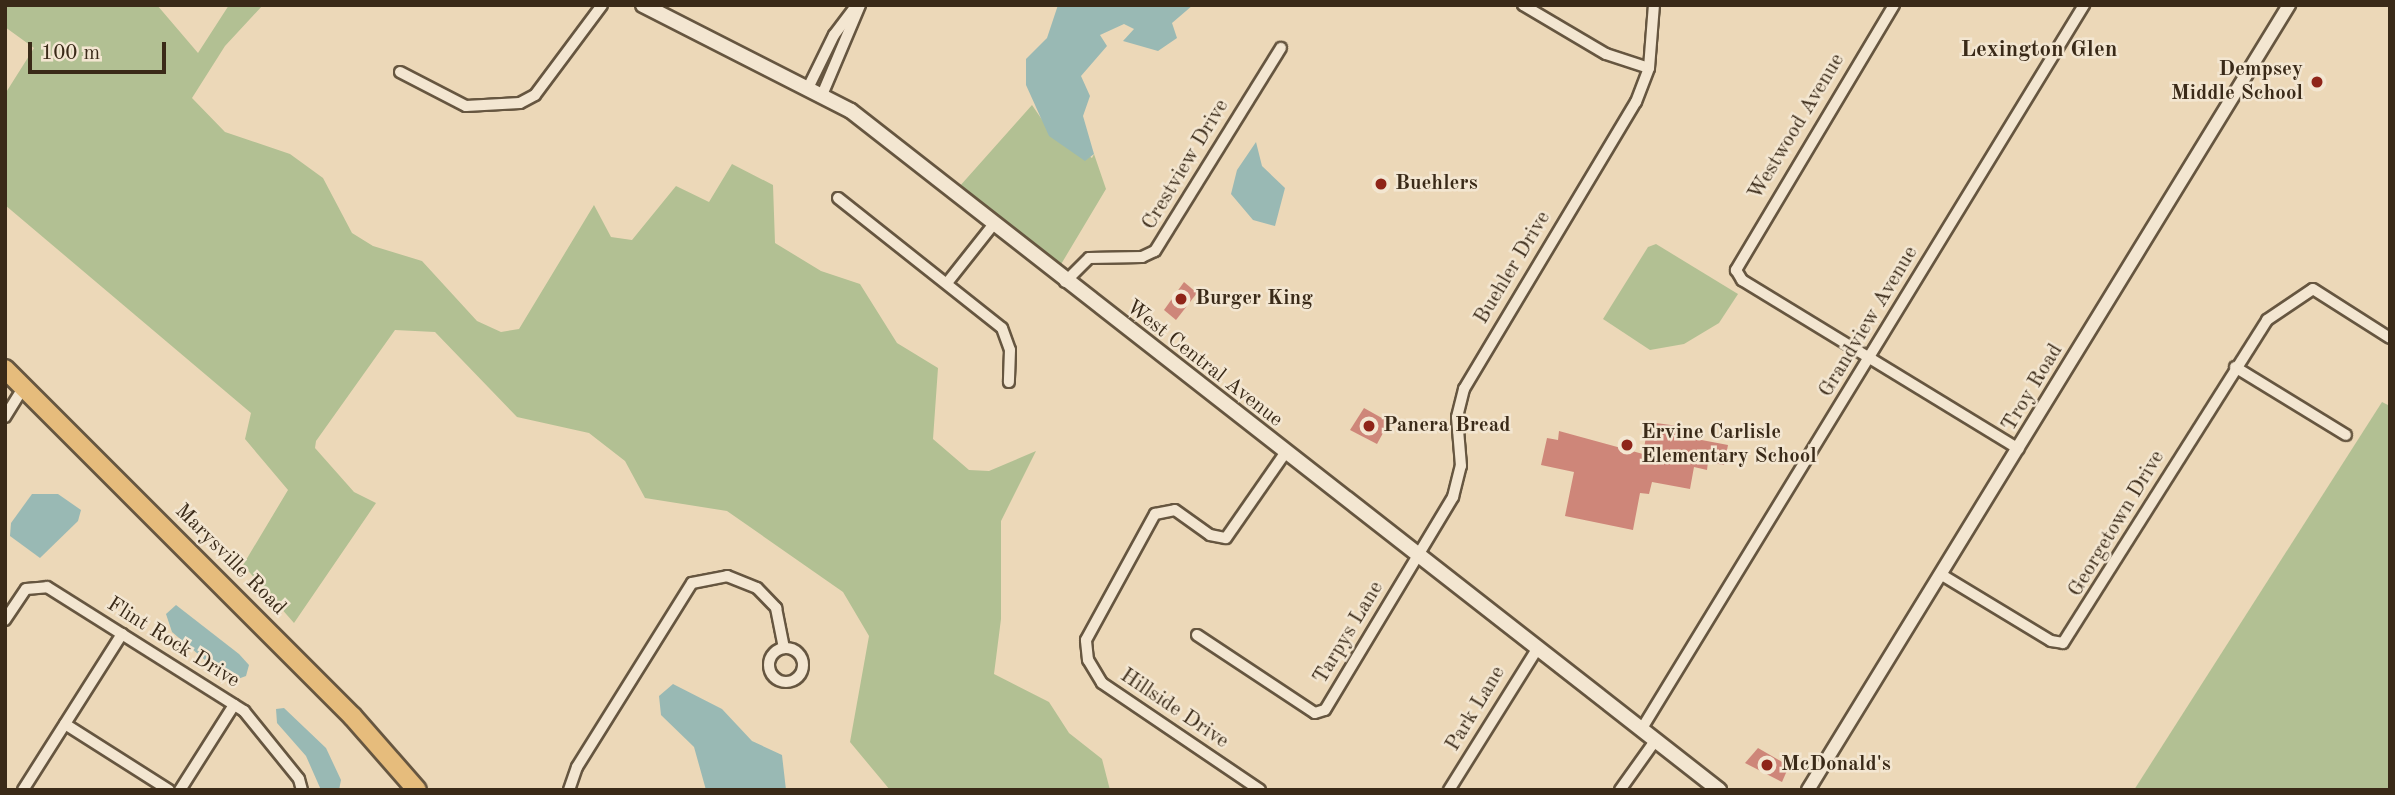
<!DOCTYPE html>
<html>
<head>
<meta charset="utf-8">
<style>
  body { margin:0 }
  #map { position:relative; width:2395px; height:795px; overflow:hidden; background:#ecd8b8; font-family:"Old Standard TT",serif }
  div>[style] { position:absolute }
  .green>* { inset:0; background:#b2c093 }
  .water>* { inset:0; background:#99b9b4 }
  .building>* { inset:0; background:#ce8679 }
  .roads { filter:drop-shadow(2px 0 #665640) drop-shadow(-2px 0 #665640) drop-shadow(0 2px #665640) drop-shadow(0 -2px #665640) }
  .minor>* { height:10px; margin:-5px; padding:0 5px; transform-origin:5px; border-radius:5px; background:#f3e6d1 }
  .minor>.ring { margin:-5px; padding:0; box-sizing:content-box; background:none; border:10px solid #f3e6d1; border-radius:50% }
  .tertiary>* { height:12px; margin:-6px; padding:0 6px; transform-origin:6px; border-radius:6px; background:#f3e6d1 }
  .secondary>* { height:14px; margin:-7px; padding:0 7px; transform-origin:7px; border-radius:7px; background:#f3e6d1 }
  .trunk>* { height:18px; margin:-9px; padding:0 9px; transform-origin:9px; border-radius:9px; background:#e6bc7c }
  .dots>* { width:19px; height:19px; translate:-50% -50%; box-sizing:border-box; border:4px solid #f3e6d1; border-radius:50% }
  span { translate:-50% -50%; white-space:nowrap; text-align:center; line-height:1.15; -webkit-text-stroke:5px #f3e6d1; paint-order:stroke }
  .poi-label { font-size:21px; color:#3a2a18; font-weight:700 }
  .right { translate:-100% -50%; text-align:right }
  .left { translate:0 -50%; text-align:left }
  .street-label { font-size:21px; color:#3a2a18 }
  .neighbourhood-label { font-size:23px; color:#3a2a18; font-weight:700 }
  .frame { position:absolute; inset:0; border:7px solid #3a2a18; pointer-events:none }
  .scale { position:absolute; left:28px; top:42px; width:138px; height:32px; box-sizing:border-box; border:4px solid #3a2a18; border-top:0; padding-left:9px; font-size:21px; line-height:24px; white-space:nowrap; color:#3a2a18; -webkit-text-stroke:5px #f3e6d1; paint-order:stroke }
</style>
</head>
<body>
<div id="map">
  <div class="green">
    <i style="clip-path:polygon(5px 5px,157px 5px,198px 53px,229px 5px,263px 5px,225px 46px,192px 98px,225px 132px,290px 154px,323px 178px,352px 233px,373px 246px,422px 261px,477px 321px,501px 332px,519px 329px,594px 205px,611px 237px,632px 240px,676px 186px,709px 202px,732px 164px,773px 185px,775px 243px,821px 271px,860px 284px,897px 343px,938px 368px,933px 439px,969px 470px,989px 471px,1036px 451px,1001px 521px,1001px 619px,994px 674px,1049px 702px,1069px 733px,1102px 759px,1110px 790px,890px 790px,850px 742px,869px 636px,843px 592px,727px 511px,645px 498px,625px 461px,589px 433px,517px 417px,435px 332px,395px 330px,316px 441px,315px 448px,354px 492px,376px 503px,294px 623px,243px 565px,288px 490px,245px 439px,251px 413px,5px 205px,5px 94px,34px 48px,5px 27px)"></i>
    <i style="clip-path:polygon(1032px 105px,1047px 127px,1092px 158px,1094px 154px,1106px 189px,1060px 266px,959px 187px)"></i>
    <i style="clip-path:polygon(1656px 244px,1738px 294px,1719px 323px,1684px 344px,1650px 350px,1603px 319px,1648px 247px)"></i>
    <i style="clip-path:polygon(2382px 402px,2390px 406px,2390px 790px,2134px 790px)"></i>
  </div>
  <div class="water">
    <i style="clip-path:polygon(1058px 5px,1193px 5px,1172px 23px,1177px 38px,1158px 51px,1123px 41px,1134px 29px,1124px 24px,1100px 35px,1107px 46px,1081px 76px,1090px 96px,1083px 116px,1094px 154px,1085px 161px,1049px 136px,1026px 85px,1026px 59px,1047px 38px)"></i>
    <i style="clip-path:polygon(1256px 142px,1262px 166px,1285px 188px,1275px 226px,1253px 220px,1231px 194px,1237px 170px)"></i>
    <i style="clip-path:polygon(32px 494px,58px 494px,81px 510px,78px 521px,40px 558px,10px 536px,11px 523px)"></i>
    <i style="clip-path:polygon(176px 605px,239px 654px,249px 665px,246px 676px,235px 680px,218px 671px,172px 632px,166px 614px)"></i>
    <i style="clip-path:polygon(673px 684px,722px 709px,752px 741px,782px 755px,786px 790px,706px 790px,694px 747px,661px 715px,659px 696px)"></i>
    <i style="clip-path:polygon(284px 708px,326px 748px,341px 780px,339px 790px,321px 790px,306px 756px,277px 723px,276px 709px)"></i>
  </div>
  <div class="building">
    <i style="clip-path:polygon(1184px 282px,1197px 293px,1176px 320px,1164px 310px)"></i>
    <i style="clip-path:polygon(1364px 408px,1389px 422px,1377px 444px,1350px 430px)"></i>
    <i style="clip-path:polygon(1656px 423px,1693px 428px,1691px 438px,1728px 445px,1724px 465px,1708px 462px,1707px 470px,1694px 467px,1690px 489px,1652px 482px,1649px 494px,1640px 493px,1633px 530px,1565px 516px,1574px 472px,1541px 465px,1547px 438px,1558px 440px,1559px 431px,1643px 454px,1647px 431px,1654px 433px)"></i>
    <i style="clip-path:polygon(1758px 748px,1789px 766px,1782px 782px,1745px 763px)"></i>
  </div>
  <div class="roads">
    <div class="minor">
      <i style="left:1523px;top:5px;width:96px;rotate:30.6deg"></i>
      <i style="left:1606px;top:54px;width:45px;rotate:18deg"></i>
      <i style="left:1894px;top:5px;width:309px;rotate:120.8deg"></i>
      <i style="left:1736px;top:270px;width:12px;rotate:59deg"></i>
      <i style="left:1742px;top:280px;width:324px;rotate:31.4deg"></i>
      <i style="left:400px;top:72px;width:74px;rotate:27.3deg"></i>
      <i style="left:466px;top:106px;width:54px;rotate:-3.2deg"></i>
      <i style="left:520px;top:103px;width:17px;rotate:-28deg"></i>
      <i style="left:535px;top:95px;width:112px;rotate:-53.3deg"></i>
      <i style="left:808px;top:88px;width:59px;rotate:-63.9deg"></i>
      <i style="left:834px;top:35px;width:38px;rotate:-53deg"></i>
      <i style="left:822px;top:95px;width:98px;rotate:-67.1deg"></i>
      <i style="left:838px;top:198px;width:209px;rotate:38.4deg"></i>
      <i style="left:1002px;top:328px;width:23px;rotate:70deg"></i>
      <i style="left:1010px;top:350px;width:32px;rotate:92deg"></i>
      <i style="left:1065px;top:282px;width:34px;rotate:-45deg"></i>
      <i style="left:1089px;top:258px;width:53px;rotate:-1.1deg"></i>
      <i style="left:1142px;top:257px;width:14px;rotate:-25deg"></i>
      <i style="left:1155px;top:251px;width:239px;rotate:-58.2deg"></i>
      <i style="left:947px;top:283px;width:74px;rotate:-51.6deg"></i>
      <i style="left:2235px;top:367px;width:130px;rotate:31.5deg"></i>
      <i style="left:5px;top:417px;width:36px;rotate:-58deg"></i>
      <i style="left:1942px;top:575px;width:127px;rotate:31.2deg"></i>
      <i style="left:2051px;top:641px;width:12px;rotate:9deg"></i>
      <i style="left:2063px;top:643px;width:382px;rotate:-57.7deg"></i>
      <i style="left:2267px;top:320px;width:55px;rotate:-34deg"></i>
      <i style="left:2313px;top:289px;width:91px;rotate:32.5deg"></i>
      <i style="left:5px;top:620px;width:37px;rotate:-56deg"></i>
      <i style="left:26px;top:589px;width:21px;rotate:-5deg"></i>
      <i style="left:47px;top:587px;width:233px;rotate:32.2deg"></i>
      <i style="left:244px;top:711px;width:87px;rotate:51deg"></i>
      <i style="left:299px;top:779px;width:11px;rotate:75deg"></i>
      <i style="left:1197px;top:635px;width:141px;rotate:33.5deg"></i>
      <i style="left:1315px;top:713px;width:10px;rotate:-17deg"></i>
      <i style="left:1325px;top:710px;width:249px;rotate:-59deg"></i>
      <i style="left:1453px;top:497px;width:32px;rotate:-76deg"></i>
      <i style="left:1461px;top:466px;width:49px;rotate:-94.7deg"></i>
      <i style="left:1457px;top:417px;width:29px;rotate:-76deg"></i>
      <i style="left:1464px;top:389px;width:335px;rotate:-59.1deg"></i>
      <i style="left:1636px;top:102px;width:36px;rotate:-69deg"></i>
      <i style="left:1649px;top:68px;width:63px;rotate:-85.5deg"></i>
      <i class="ring" style="left:769px;top:648px;width:24px;height:24px"></i>
      <i style="left:65px;top:724px;width:123px;rotate:32.4deg"></i>
      <i style="left:1641px;top:730px;width:850px;rotate:-58.57deg"></i>
      <i style="left:23px;top:790px;width:185px;rotate:-57.6deg"></i>
      <i style="left:180px;top:790px;width:101px;rotate:-57.6deg"></i>
      <i style="left:569px;top:790px;width:24px;rotate:-71deg"></i>
      <i style="left:577px;top:767px;width:217px;rotate:-58deg"></i>
      <i style="left:692px;top:583px;width:36px;rotate:-11deg"></i>
      <i style="left:727px;top:576px;width:32px;rotate:22deg"></i>
      <i style="left:757px;top:588px;width:28px;rotate:46deg"></i>
      <i style="left:776px;top:608px;width:41px;rotate:78.7deg"></i>
      <i style="left:1260px;top:790px;width:191px;rotate:-145.9deg"></i>
      <i style="left:1102px;top:683px;width:27px;rotate:-121deg"></i>
      <i style="left:1088px;top:660px;width:20px;rotate:-96deg"></i>
      <i style="left:1086px;top:640px;width:144px;rotate:-61.3deg"></i>
      <i style="left:1155px;top:514px;width:20px;rotate:-11deg"></i>
      <i style="left:1175px;top:510px;width:43px;rotate:35.5deg"></i>
      <i style="left:1210px;top:535px;width:16px;rotate:11deg"></i>
      <i style="left:1226px;top:538px;width:103px;rotate:-55.2deg"></i>
      <i style="left:1449px;top:790px;width:166px;rotate:-58deg"></i>
      <i style="left:1620px;top:790px;width:60px;rotate:-54.5deg"></i>
    </div>
    <div class="tertiary">
      <i style="left:1808px;top:790px;width:921px;rotate:-58.5deg"></i>
    </div>
    <div class="secondary">
      <i style="left:643px;top:5px;width:233px;rotate:27deg"></i>
      <i style="left:851px;top:111px;width:1102px;rotate:38.03deg"></i>
    </div>
    <div class="trunk">
      <i style="left:5px;top:369px;width:492px;rotate:45deg"></i>
      <i style="left:353px;top:717px;width:97px;rotate:48.8deg"></i>
    </div>
  </div>
  <div class="dots">
    <i style="left:2317px;top:82px;background:#8f2418"></i>
    <i style="left:1381px;top:184px;background:#8f2418"></i>
    <i style="left:1181px;top:299px;background:#8f2418"></i>
    <i style="left:1369px;top:426px;background:#8f2418"></i>
    <i style="left:1627px;top:445px;background:#8f2418"></i>
    <i style="left:1767px;top:765px;background:#8f2418"></i>
  </div>
  <div class="poi-label">
    <span class="right" style="left:2303px;top:82px">Dempsey<br>Middle School</span>
    <span class="left" style="left:1395px;top:184px">Buehlers</span>
    <span class="left" style="left:1195px;top:299px">Burger King</span>
    <span class="left" style="left:1383px;top:426px">Panera Bread</span>
    <span class="left" style="left:1641px;top:445px">Ervine Carlisle<br>Elementary School</span>
    <span class="left" style="left:1781px;top:765px">McDonald's</span>
  </div>
  <div class="street-label">
    <span style="left:1797px;top:127px;rotate:-59deg">Westwood Avenue</span>
    <span style="left:1186px;top:165px;rotate:-59deg">Crestview Drive</span>
    <span style="left:1513px;top:268px;rotate:-59deg">Buehler Drive</span>
    <span style="left:1869px;top:322px;rotate:-59deg">Grandview Avenue</span>
    <span style="left:1204px;top:364px;rotate:38deg">West Central Avenue</span>
    <span style="left:2033px;top:388px;rotate:-59deg">Troy Road</span>
    <span style="left:2117px;top:524px;rotate:-59deg">Georgetown Drive</span>
    <span style="left:230px;top:560px;rotate:45deg">Marysville Road</span>
    <span style="left:1349px;top:633px;rotate:-59deg">Tarpys Lane</span>
    <span style="left:173px;top:643px;rotate:32deg">Flint Rock Drive</span>
    <span style="left:1174px;top:709px;rotate:34deg">Hillside Drive</span>
    <span style="left:1476px;top:709px;rotate:-59deg">Park Lane</span>
  </div>
  <div class="neighbourhood-label">
    <span style="left:2039px;top:50px">Lexington Glen</span>
  </div>
  <div class="frame"></div>
  <div class="scale">100 m</div>
</div>
</body>
</html>
